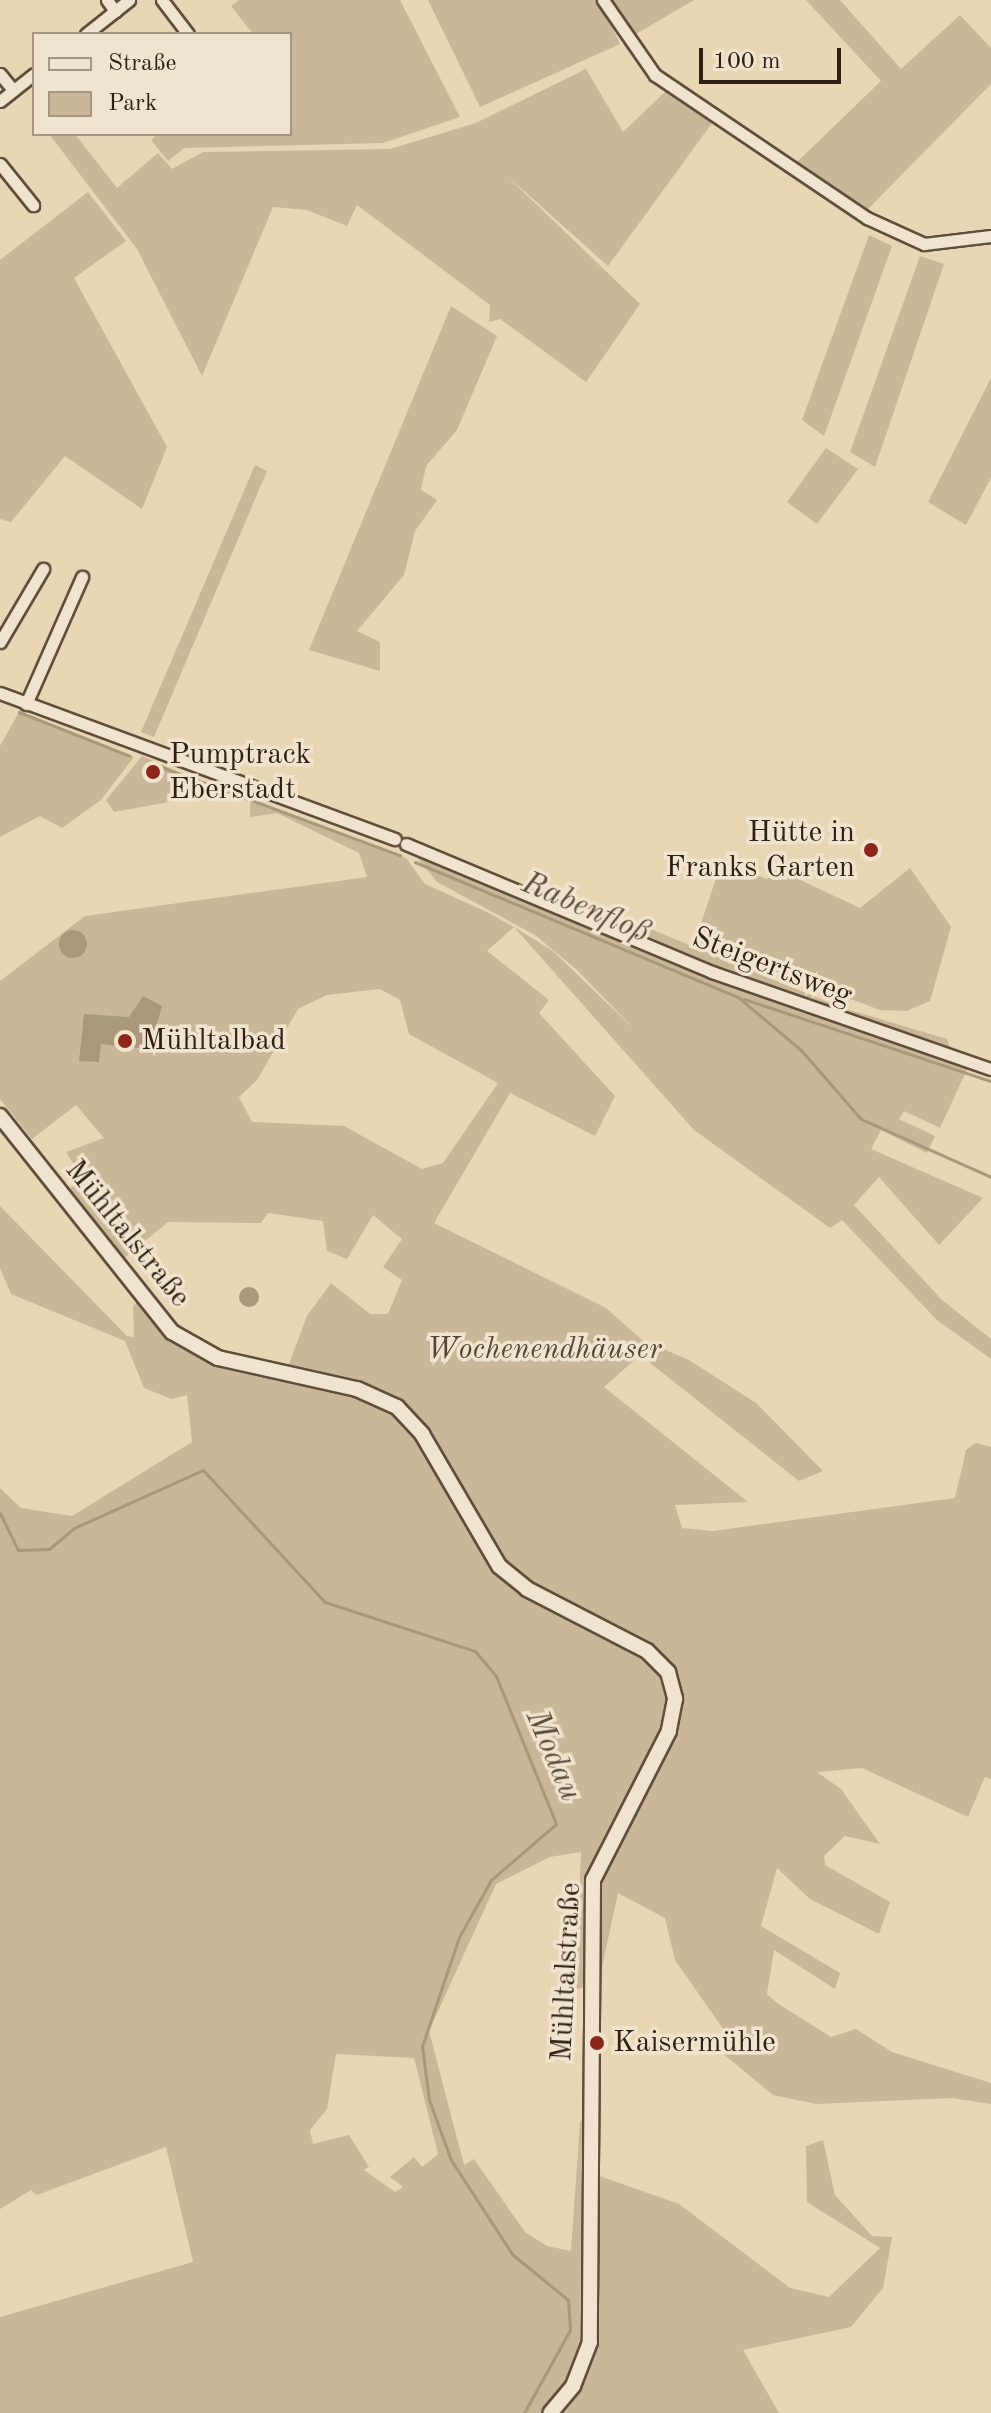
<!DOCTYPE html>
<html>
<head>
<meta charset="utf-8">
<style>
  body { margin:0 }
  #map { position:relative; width:991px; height:2413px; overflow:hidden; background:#e9d6b3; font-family:"Old Standard TT",serif }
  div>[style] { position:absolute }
  .green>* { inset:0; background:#cab798 }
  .water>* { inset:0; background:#aa987d }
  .round { border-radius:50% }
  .stream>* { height:3px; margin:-1.5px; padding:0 1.5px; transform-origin:1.5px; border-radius:1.5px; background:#aa987d }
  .roads { filter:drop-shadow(2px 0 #5e4e3c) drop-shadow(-2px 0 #5e4e3c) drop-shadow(0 2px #5e4e3c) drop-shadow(0 -2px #5e4e3c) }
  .minor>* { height:11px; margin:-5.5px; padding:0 5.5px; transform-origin:5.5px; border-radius:5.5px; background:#f1e4ce }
  .tertiary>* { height:14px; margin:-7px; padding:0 7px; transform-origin:7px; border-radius:7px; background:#f1e4ce }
  .dots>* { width:22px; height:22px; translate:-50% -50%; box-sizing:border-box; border:4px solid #f1e4ce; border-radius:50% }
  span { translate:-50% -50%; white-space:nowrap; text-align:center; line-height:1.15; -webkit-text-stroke:7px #f1e4ce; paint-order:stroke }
  .poi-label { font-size:30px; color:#302014 }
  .left { translate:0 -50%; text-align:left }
  .right { translate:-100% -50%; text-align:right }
  .street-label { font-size:30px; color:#302014 }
  .park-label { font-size:30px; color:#564635; font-style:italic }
  .water-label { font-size:32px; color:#5b4a39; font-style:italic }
  .legend { position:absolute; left:32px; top:32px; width:260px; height:104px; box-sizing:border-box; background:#f1e4ce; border:2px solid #a49684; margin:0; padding:10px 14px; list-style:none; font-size:24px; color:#302014 }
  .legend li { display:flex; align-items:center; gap:16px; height:40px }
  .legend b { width:40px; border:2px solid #a49684 }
  .scale { position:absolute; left:699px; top:48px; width:142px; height:36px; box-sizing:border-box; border:4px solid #302014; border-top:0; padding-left:10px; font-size:24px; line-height:28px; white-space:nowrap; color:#302014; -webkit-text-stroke:6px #f1e4ce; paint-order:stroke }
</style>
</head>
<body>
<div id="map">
  <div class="green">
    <i style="clip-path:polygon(239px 0,400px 0,460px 117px,383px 143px,184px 148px,168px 161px,151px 140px,158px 134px,290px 134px,290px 34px,253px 34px,231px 6px)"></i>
    <i style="clip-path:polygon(428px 0,599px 0,620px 44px,480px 107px)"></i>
    <i style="clip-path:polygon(610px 0,694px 0,631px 37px)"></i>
    <i style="clip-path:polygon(806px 0,840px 0,901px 69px,960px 15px,991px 48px,991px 84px,866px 211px,796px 163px,881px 81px)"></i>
    <i style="clip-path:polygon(586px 69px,623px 132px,667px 90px,715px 119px,608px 266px,506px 175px,640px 304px,586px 382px,500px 319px,489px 322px,490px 305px,357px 205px,347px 226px,307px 210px,273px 207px,202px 376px,137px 249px,49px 134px,75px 134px,117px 188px,158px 153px,172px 169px,203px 152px,390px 149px,476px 123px)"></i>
    <i style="clip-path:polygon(88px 192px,126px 241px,74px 278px,167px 447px,142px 509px,65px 456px,11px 522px,0 519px,0 260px)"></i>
    <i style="clip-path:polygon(869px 235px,892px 246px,824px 436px,802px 420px)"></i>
    <i style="clip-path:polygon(920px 256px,944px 264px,875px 467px,850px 452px)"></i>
    <i style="clip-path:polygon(451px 306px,497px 336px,457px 430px,426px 466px,421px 490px,437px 500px,415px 531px,404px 575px,357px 631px,380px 642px,380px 671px,309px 650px)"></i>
    <i style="clip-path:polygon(991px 378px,991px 478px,966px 525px,928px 502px)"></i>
    <i style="clip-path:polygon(826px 448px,858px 469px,817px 524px,787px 502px)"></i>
    <i style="clip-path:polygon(255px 465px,267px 471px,154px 737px,141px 732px)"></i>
    <i style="clip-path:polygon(19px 712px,134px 757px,101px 800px,62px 828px,40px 816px,0 837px,0 746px)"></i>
    <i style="clip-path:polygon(142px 756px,212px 787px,213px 794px,114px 812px,106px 800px)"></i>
    <i style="clip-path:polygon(evenodd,250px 798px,406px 858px,425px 884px,487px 912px,514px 927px,553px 951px,635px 1030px,577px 970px,535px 935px,437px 882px,411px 850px,567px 912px,619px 916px,840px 1007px,947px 1039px,953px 1057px,970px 1063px,940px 1128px,904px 1111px,899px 1119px,935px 1136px,927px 1153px,881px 1130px,871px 1149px,983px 1198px,939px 1245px,879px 1177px,854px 1205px,942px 1300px,991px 1339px,991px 1359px,937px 1320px,842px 1220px,830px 1228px,694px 1130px,514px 927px,487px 951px,549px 1000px,539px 1013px,615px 1096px,595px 1136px,510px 1093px,434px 1223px,606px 1308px,642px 1340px,689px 1360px,756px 1403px,823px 1471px,799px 1481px,640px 1355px,604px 1387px,748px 1502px,675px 1505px,682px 1528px,713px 1531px,955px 1498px,966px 1450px,976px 1443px,991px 1447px,991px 1779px,985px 1777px,968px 1817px,862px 1768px,817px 1772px,841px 1789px,880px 1844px,845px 1836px,824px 1856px,825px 1865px,890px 1902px,879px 1934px,810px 1899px,777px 1868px,761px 1926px,840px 1973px,835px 1989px,774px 1950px,767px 1994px,777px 2003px,831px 2037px,856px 2029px,892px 2052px,991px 2083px,991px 2104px,952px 2098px,816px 2104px,773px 2095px,716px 2048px,728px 2036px,675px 1960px,665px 1918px,618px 1893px,599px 1981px,576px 1990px,581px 1852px,550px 1857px,496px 1884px,429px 2031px,464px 2165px,474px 2159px,525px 2232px,547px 2246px,571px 2251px,580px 2122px,588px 2116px,588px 2172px,679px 2204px,790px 2288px,829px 2297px,880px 2248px,807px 2202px,806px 2146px,823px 2140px,835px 2195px,872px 2236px,892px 2237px,890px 2249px,883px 2288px,851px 2327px,743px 2350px,779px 2413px,0 2413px,0 2317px,193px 2262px,166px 2147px,37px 2195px,31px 2190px,0 2209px,0 1488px,21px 1508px,72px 1516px,192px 1442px,187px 1395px,172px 1399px,144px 1388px,125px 1341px,11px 1294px,0 1268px,0 1206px,127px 1336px,134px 1337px,133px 1306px,142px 1298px,190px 1345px,286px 1372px,307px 1316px,331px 1283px,370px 1314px,388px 1314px,402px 1280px,383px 1267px,402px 1239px,373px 1215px,347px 1259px,327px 1251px,323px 1221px,268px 1213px,261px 1223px,168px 1222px,116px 1265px,61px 1194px,83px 1179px,66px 1152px,104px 1138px,76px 1105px,32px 1139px,0 1099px,0 981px,85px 916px,367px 877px,359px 853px,277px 813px,250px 817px,250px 798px,380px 989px,400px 1000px,409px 1034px,498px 1083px,443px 1163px,422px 1169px,344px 1126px,252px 1122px,239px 1097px,257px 1080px,298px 1009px,327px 995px,380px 989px,250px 798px,336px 2054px,414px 2058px,438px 2154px,422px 2167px,414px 2157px,390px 2177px,403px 2187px,395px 2192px,364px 2170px,369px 2167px,349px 2135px,313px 2144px,310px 2130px,327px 2109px,336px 2054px)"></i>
    <i style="clip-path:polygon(722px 861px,767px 879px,777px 869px,860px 908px,910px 868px,951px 927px,930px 1001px,907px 1011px,880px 1010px,695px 941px)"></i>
  </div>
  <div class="water">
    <i class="round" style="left:59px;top:930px;width:28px;height:28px"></i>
    <i style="clip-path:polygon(143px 996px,162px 1006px,150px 1049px,101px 1044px,99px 1062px,79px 1061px,84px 1014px,129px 1017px)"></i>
    <i class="round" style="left:239px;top:1287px;width:20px;height:20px"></i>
  </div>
  <div class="stream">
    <i style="left:19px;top:712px;width:119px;rotate:21.6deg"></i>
    <i style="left:148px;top:762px;width:269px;rotate:20.3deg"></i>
    <i style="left:415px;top:862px;width:350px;rotate:22.7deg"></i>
    <i style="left:738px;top:997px;width:82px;rotate:40.1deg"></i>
    <i style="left:801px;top:1050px;width:91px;rotate:49deg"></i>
    <i style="left:861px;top:1119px;width:142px;rotate:24deg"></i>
    <i style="left:744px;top:999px;width:260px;rotate:18.4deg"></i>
    <i style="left:0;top:1513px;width:41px;rotate:64.1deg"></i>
    <i style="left:18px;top:1550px;width:31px;rotate:-2deg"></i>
    <i style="left:49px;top:1549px;width:33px;rotate:-40deg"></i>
    <i style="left:74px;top:1528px;width:141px;rotate:-24.2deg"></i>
    <i style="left:203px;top:1470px;width:180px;rotate:47.3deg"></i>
    <i style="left:325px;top:1602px;width:158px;rotate:18.1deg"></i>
    <i style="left:475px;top:1651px;width:33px;rotate:50deg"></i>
    <i style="left:496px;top:1676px;width:160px;rotate:67.9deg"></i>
    <i style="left:556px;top:1824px;width:86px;rotate:139.3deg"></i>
    <i style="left:491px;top:1880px;width:65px;rotate:119.3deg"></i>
    <i style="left:459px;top:1937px;width:115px;rotate:108.7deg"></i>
    <i style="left:422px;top:2046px;width:54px;rotate:82.6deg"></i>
    <i style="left:429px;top:2100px;width:64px;rotate:69.9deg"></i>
    <i style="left:451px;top:2160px;width:112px;rotate:57deg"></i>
    <i style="left:512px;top:2254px;width:72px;rotate:39.4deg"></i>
    <i style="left:568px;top:2300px;width:30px;rotate:86deg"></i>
    <i style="left:570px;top:2330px;width:95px;rotate:119deg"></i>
  </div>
  <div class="roads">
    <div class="minor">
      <i style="left:107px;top:0;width:14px;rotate:54deg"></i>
      <i style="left:162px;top:0;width:43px;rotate:52.6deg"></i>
      <i style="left:603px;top:0;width:91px;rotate:55.3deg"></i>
      <i style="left:655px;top:75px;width:256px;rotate:34deg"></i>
      <i style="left:867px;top:218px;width:63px;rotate:24.5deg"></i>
      <i style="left:924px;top:244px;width:67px;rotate:-6.8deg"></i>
      <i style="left:86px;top:34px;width:55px;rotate:-38.3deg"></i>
      <i style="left:0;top:74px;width:21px;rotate:51deg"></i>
      <i style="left:0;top:101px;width:43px;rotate:-38.5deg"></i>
      <i style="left:0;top:164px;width:53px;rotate:51.2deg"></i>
      <i style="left:0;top:642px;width:85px;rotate:-59.5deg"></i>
      <i style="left:0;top:693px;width:421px;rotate:20.3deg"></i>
      <i style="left:26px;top:704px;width:139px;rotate:-66.2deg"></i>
      <i style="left:406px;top:844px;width:332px;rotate:22.7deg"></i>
      <i style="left:712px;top:972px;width:295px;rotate:19.2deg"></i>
    </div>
    <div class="tertiary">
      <i style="left:0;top:1116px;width:276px;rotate:51.5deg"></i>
      <i style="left:172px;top:1332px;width:53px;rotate:29.5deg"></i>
      <i style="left:218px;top:1358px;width:142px;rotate:12.6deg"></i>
      <i style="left:357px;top:1389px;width:44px;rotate:24.2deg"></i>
      <i style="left:397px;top:1407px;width:37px;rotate:47deg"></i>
      <i style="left:422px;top:1434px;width:153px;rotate:59.7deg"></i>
      <i style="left:499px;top:1566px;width:36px;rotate:39deg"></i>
      <i style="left:527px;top:1589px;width:135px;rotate:27.3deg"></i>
      <i style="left:647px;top:1651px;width:30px;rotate:45deg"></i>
      <i style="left:668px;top:1672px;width:28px;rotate:75deg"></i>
      <i style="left:675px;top:1699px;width:33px;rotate:101deg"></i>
      <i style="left:669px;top:1731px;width:167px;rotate:117deg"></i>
      <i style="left:593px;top:1880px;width:462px;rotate:90.4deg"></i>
      <i style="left:590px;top:2342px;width:47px;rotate:111.1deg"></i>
      <i style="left:573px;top:2386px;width:35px;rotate:130deg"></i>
    </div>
  </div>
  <div class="dots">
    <i style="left:153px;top:772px;background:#8f2418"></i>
    <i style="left:871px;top:850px;background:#8f2418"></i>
    <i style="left:125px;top:1041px;background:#8f2418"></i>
    <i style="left:597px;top:2043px;background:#8f2418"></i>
  </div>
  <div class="poi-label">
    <span class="left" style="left:169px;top:772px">Pumptrack<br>Eberstadt</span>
    <span class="right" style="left:855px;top:850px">Hütte in<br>Franks Garten</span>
    <span class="left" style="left:141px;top:1041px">Mühltalbad</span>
    <span class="left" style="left:613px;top:2043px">Kaisermühle</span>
  </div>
  <div class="street-label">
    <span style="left:772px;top:967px;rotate:21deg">Steigertsweg</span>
    <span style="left:127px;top:1234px;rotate:51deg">Mühltalstraße</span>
    <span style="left:567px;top:1972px;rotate:-87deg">Mühltalstraße</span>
  </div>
  <div class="park-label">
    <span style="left:544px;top:1350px">Wochenendhäuser</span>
  </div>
  <div class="water-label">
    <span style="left:585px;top:909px;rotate:23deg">Rabenfloß</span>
    <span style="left:552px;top:1756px;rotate:67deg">Modau</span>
  </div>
  <ul class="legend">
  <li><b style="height:10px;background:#f1e4ce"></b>Straße</li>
  <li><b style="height:22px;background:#cab798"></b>Park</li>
  </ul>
  <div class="scale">100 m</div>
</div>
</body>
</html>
